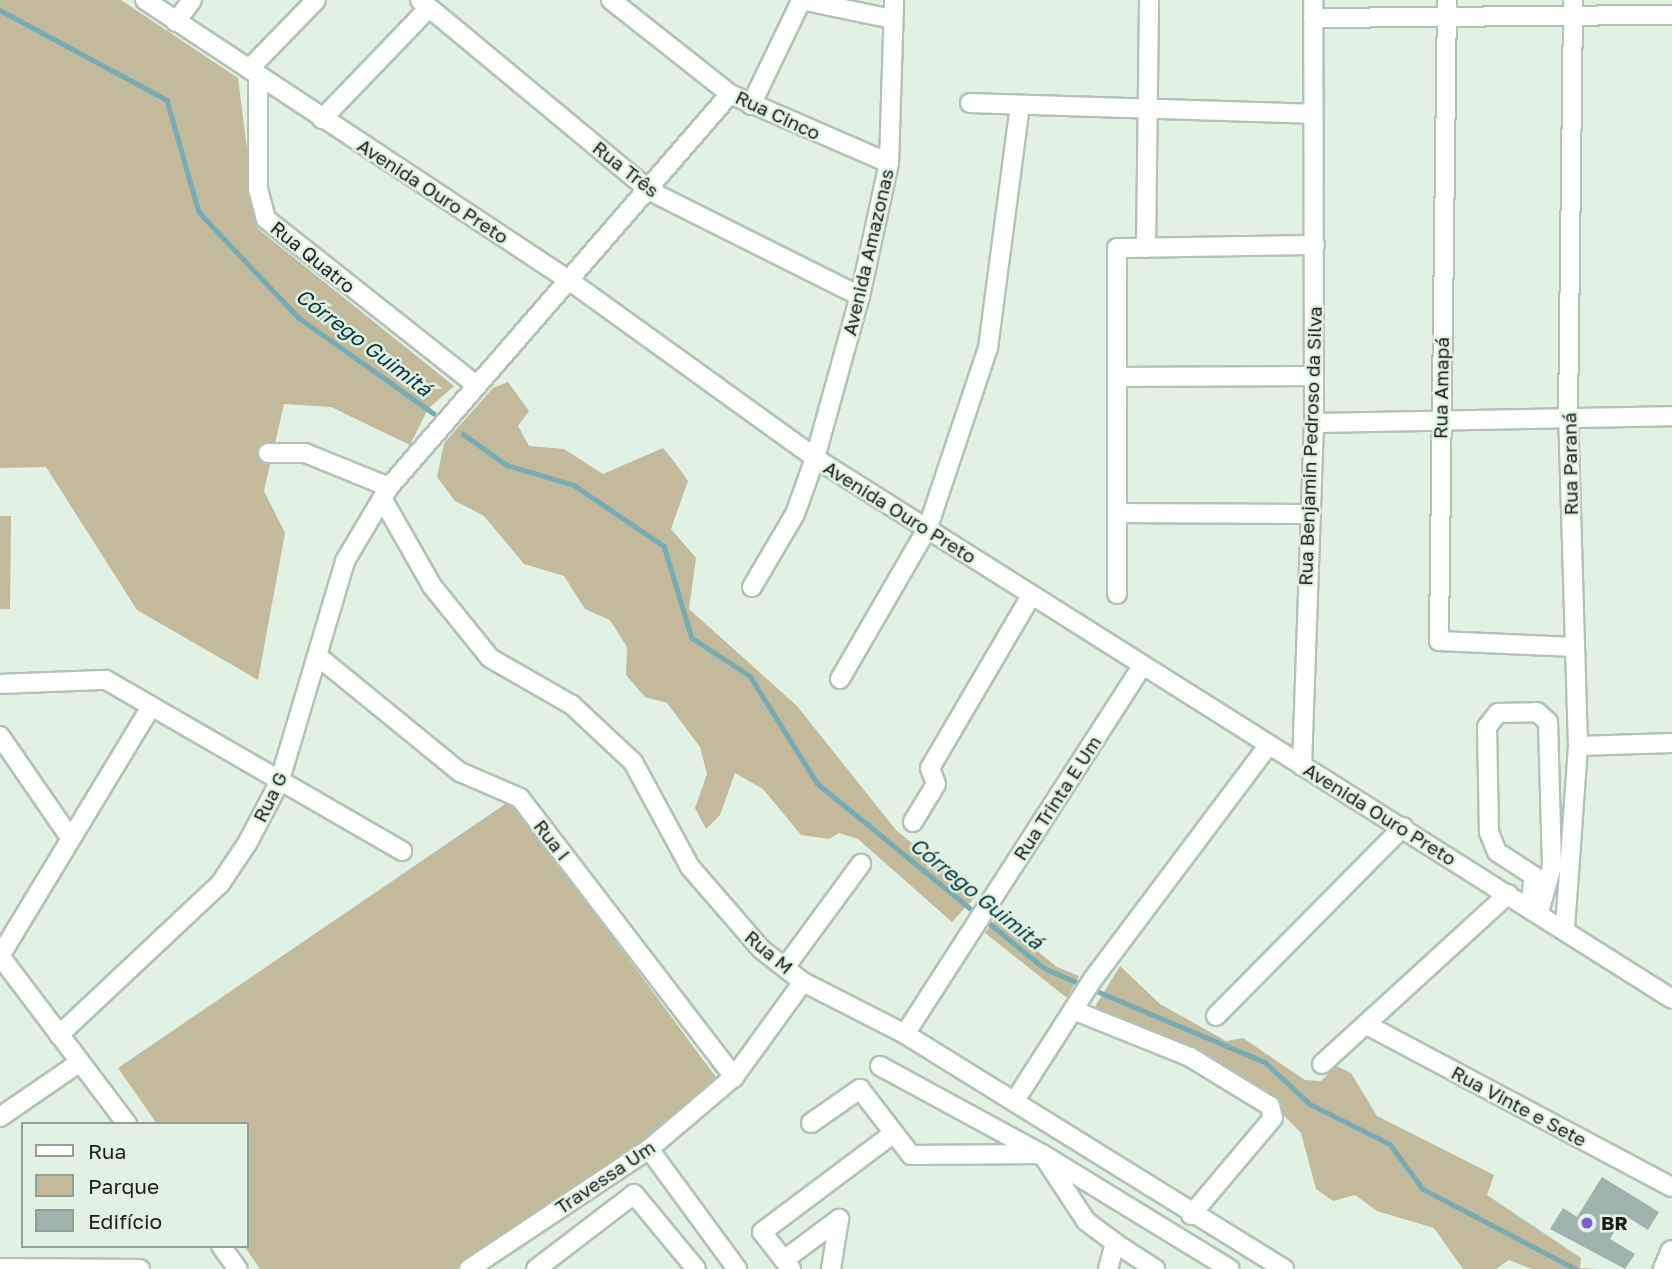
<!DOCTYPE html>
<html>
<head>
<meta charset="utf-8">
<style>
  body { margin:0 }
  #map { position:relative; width:1672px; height:1269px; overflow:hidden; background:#e1f2e5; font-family:"Golos Text",sans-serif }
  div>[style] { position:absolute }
  .green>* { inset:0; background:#c2ba9b }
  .stream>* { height:4.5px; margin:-2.25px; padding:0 2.25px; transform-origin:2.25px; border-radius:2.25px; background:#75acb6 }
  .building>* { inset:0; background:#9eb3ae }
  .roads { filter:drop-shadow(2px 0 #b2c2b6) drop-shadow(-2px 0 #b2c2b6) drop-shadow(0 2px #b2c2b6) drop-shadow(0 -2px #b2c2b6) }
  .minor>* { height:18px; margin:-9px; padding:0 9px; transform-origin:9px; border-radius:9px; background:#fff }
  .major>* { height:23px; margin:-11.5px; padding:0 11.5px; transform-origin:11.5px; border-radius:11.5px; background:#fff }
  .dots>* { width:19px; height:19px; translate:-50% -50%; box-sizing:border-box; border:4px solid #e1f2e5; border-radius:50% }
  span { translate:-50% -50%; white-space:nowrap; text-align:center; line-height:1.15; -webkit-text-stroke:5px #e1f2e5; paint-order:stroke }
  .street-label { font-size:19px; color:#191f1a }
  .poi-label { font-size:19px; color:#191f1a; font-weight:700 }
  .left { translate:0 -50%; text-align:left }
  .water-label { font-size:21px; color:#00373f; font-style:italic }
  .legend { position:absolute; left:21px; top:1122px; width:228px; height:126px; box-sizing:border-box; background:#e1f2e5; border:2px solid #919e94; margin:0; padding:9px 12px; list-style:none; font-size:21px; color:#191f1a }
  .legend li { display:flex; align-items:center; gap:14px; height:35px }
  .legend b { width:35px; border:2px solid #919e94 }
</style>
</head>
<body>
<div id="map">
  <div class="green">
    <i style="clip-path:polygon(0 0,121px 0,238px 78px,257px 228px,454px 386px,428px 409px,410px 445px,331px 407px,284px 404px,264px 491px,285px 533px,258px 680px,137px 610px,46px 467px,0 468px)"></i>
    <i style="clip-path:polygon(508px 382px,529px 411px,518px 426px,529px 446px,564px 449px,603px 474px,663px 448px,673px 460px,688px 481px,671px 529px,696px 558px,689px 609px,797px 706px,896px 830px,976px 896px,952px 922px,858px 839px,839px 833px,829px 839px,801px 835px,763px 789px,735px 773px,720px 815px,706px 829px,695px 808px,707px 774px,700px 747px,667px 703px,645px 697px,626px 675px,627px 647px,610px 620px,585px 609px,564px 576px,524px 564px,484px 516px,455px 501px,437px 477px,444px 443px,493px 388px)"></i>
    <i style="clip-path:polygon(0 516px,11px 516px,10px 609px,0 609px)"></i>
    <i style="clip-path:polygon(511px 800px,721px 1084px,460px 1269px,260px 1269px,244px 1246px,247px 1124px,157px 1124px,118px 1068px)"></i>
    <i style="clip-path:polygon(996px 918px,1057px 967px,1079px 976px,1067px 998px,985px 933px)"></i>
    <i style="clip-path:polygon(1120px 966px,1160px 1004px,1226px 1041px,1243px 1038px,1305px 1080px,1321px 1081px,1336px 1066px,1351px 1073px,1377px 1116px,1494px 1175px,1487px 1195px,1581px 1258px,1580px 1268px,1599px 1269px,1532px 1269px,1509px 1260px,1496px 1269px,1463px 1269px,1434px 1228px,1377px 1211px,1355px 1195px,1333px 1201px,1316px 1189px,1301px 1133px,1253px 1084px,1183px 1044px,1093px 1010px)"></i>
  </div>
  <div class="stream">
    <i style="left:0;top:10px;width:190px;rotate:28.3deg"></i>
    <i style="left:167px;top:100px;width:116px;rotate:74.1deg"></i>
    <i style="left:199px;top:212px;width:144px;rotate:46.7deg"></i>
    <i style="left:298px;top:317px;width:166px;rotate:35.4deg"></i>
    <i style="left:463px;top:434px;width:54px;rotate:35.2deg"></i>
    <i style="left:507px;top:465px;width:70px;rotate:16.6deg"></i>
    <i style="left:574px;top:485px;width:109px;rotate:34.1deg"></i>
    <i style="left:664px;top:546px;width:96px;rotate:73.1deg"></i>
    <i style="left:692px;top:638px;width:69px;rotate:33.2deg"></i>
    <i style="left:750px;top:676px;width:126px;rotate:57.9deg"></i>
    <i style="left:817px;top:783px;width:207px;rotate:39.3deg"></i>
    <i style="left:984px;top:919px;width:77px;rotate:39.2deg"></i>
    <i style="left:1044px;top:968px;width:43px;rotate:23.6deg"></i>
    <i style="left:1092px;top:989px;width:188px;rotate:22.9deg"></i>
    <i style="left:1265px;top:1062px;width:62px;rotate:43deg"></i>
    <i style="left:1310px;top:1104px;width:89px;rotate:26.6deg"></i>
    <i style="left:1390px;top:1144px;width:56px;rotate:53.7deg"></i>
    <i style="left:1423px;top:1189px;width:173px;rotate:27.6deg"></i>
  </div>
  <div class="building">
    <i style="clip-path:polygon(1602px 1177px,1659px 1212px,1648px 1230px,1624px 1215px,1610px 1239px,1635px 1254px,1625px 1269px,1550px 1229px,1563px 1208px,1577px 1217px)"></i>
  </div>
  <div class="roads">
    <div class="minor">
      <i style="left:145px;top:0;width:509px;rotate:33.47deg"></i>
      <i style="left:570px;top:281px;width:302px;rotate:35.8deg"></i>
      <i style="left:815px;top:458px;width:1013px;rotate:32.26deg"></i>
      <i style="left:420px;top:0;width:299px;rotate:39.7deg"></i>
      <i style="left:650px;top:191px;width:235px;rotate:26.6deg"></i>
      <i style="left:611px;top:0;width:152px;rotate:38.3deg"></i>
      <i style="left:730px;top:94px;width:173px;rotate:23.5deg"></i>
      <i style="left:801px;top:0;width:93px;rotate:11.8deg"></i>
      <i style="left:1447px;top:0;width:641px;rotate:90.72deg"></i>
      <i style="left:1439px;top:641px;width:135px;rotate:2.5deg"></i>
      <i style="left:1313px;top:18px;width:359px;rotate:-0.5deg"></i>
      <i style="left:176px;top:22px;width:27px;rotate:-54deg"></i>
      <i style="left:249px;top:69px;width:96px;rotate:-45.8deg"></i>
      <i style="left:258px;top:76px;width:113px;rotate:90deg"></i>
      <i style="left:258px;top:189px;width:31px;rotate:75deg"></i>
      <i style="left:266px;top:219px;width:266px;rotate:38.3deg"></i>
      <i style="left:970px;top:103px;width:341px;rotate:1.8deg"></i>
      <i style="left:751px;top:105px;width:115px;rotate:-64.3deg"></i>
      <i style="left:322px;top:119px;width:154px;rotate:-46.1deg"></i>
      <i style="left:1146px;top:248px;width:248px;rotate:-89.3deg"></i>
      <i style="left:1117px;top:377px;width:197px;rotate:-0.3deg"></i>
      <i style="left:1314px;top:423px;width:358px;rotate:-1.1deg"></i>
      <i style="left:268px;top:453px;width:37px"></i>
      <i style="left:305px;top:453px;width:91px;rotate:22deg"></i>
      <i style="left:383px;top:500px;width:99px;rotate:60.3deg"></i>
      <i style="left:432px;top:586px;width:92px;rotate:51.1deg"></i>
      <i style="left:490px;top:658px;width:95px;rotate:29.8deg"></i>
      <i style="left:572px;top:705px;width:83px;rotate:43.1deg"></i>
      <i style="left:633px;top:762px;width:119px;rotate:61.5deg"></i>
      <i style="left:690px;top:867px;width:108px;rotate:49.1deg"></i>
      <i style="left:761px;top:949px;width:53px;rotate:38.2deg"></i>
      <i style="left:803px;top:982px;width:114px;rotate:27deg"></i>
      <i style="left:905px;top:1034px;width:446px;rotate:31.8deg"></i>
      <i style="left:1117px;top:513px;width:190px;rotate:0.3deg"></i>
      <i style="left:752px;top:587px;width:85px;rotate:-59.5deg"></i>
      <i style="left:795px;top:514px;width:59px;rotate:-70.3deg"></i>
      <i style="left:815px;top:458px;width:168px;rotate:-74.5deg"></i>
      <i style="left:860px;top:296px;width:136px;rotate:-77.7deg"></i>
      <i style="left:889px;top:163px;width:163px;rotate:-88.2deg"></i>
      <i style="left:1117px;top:594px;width:346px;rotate:-90deg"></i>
      <i style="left:1117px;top:248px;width:198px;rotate:-0.9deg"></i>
      <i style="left:320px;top:658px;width:181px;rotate:39.2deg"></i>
      <i style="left:460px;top:772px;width:65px;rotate:23.4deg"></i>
      <i style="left:520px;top:798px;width:352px;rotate:52.5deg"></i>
      <i style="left:840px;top:679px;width:176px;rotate:-59.9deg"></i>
      <i style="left:928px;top:527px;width:189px;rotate:-71.5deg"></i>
      <i style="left:988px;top:348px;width:244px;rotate:-82.5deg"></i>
      <i style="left:0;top:684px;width:106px;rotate:-2.2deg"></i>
      <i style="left:106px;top:680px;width:342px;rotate:30deg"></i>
      <i style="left:0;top:736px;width:121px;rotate:55.4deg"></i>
      <i style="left:1578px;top:746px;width:94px;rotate:-1.8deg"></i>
      <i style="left:1302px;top:766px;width:343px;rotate:-88deg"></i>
      <i style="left:1314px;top:423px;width:423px;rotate:-90.1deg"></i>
      <i style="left:913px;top:822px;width:44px;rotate:-58.8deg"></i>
      <i style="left:936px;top:784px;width:17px;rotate:-111deg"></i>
      <i style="left:930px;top:768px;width:199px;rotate:-59.6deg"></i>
      <i style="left:1530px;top:907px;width:31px;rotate:-83deg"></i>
      <i style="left:1534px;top:876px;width:44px;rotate:-147deg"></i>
      <i style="left:1497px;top:852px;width:22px;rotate:-112deg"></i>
      <i style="left:1489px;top:832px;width:105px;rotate:-91.1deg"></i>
      <i style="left:1487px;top:727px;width:18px;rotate:-52deg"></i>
      <i style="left:1498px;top:713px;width:39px;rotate:-1deg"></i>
      <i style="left:1537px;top:712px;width:15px;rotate:42deg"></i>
      <i style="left:1548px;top:722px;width:144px;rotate:88.4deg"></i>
      <i style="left:1552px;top:866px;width:48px;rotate:105.8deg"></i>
      <i style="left:1565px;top:928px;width:182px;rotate:-85.9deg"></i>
      <i style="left:1578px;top:746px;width:329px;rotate:-91.7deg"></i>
      <i style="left:1568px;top:417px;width:417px;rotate:-89.3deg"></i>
      <i style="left:0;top:956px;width:291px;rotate:-58.8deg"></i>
      <i style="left:0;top:956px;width:211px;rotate:52.9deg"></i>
      <i style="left:786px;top:966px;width:127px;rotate:-53.7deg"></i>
      <i style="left:1073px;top:1010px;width:126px;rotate:21.9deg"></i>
      <i style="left:1190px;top:1057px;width:94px;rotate:31.5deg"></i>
      <i style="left:1270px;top:1106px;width:12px;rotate:76deg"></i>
      <i style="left:1273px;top:1118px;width:127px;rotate:130.2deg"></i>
      <i style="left:1216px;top:1016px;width:266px;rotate:-45.3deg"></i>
      <i style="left:1367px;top:1025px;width:345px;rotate:28deg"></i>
      <i style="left:905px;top:1034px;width:438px;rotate:-57.2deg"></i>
      <i style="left:59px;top:1035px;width:221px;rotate:-43.2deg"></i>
      <i style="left:220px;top:884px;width:50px;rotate:-56.3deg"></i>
      <i style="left:248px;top:842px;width:67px;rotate:-62.3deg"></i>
      <i style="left:279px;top:783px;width:232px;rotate:-73.4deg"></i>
      <i style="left:345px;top:561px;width:86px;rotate:-59.3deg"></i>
      <i style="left:389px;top:487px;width:520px;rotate:-49.05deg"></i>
      <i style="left:1322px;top:1064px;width:252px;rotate:-42.4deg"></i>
      <i style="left:880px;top:1066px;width:184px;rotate:28.5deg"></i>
      <i style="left:1042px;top:1154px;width:220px;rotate:31.5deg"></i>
      <i style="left:1014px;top:1102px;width:146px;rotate:-57.3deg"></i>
      <i style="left:1093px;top:979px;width:293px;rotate:-53.1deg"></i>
      <i style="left:0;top:1117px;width:97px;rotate:-34.5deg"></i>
      <i style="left:811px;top:1123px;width:60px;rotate:-34.8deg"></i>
      <i style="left:860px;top:1089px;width:83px;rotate:52.3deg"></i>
      <i style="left:911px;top:1155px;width:131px;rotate:-0.4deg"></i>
      <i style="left:1042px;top:1154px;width:80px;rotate:56.7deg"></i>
      <i style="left:1086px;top:1221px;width:36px;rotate:37deg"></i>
      <i style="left:1115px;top:1243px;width:27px;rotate:105deg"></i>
      <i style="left:649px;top:1149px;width:149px;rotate:53.7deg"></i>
      <i style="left:1115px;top:1243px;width:48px;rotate:33deg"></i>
      <i style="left:221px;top:1246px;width:29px;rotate:54deg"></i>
      <i style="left:784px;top:1260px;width:69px;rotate:-36.7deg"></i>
      <i style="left:839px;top:1219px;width:51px;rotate:99.1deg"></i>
      <i style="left:0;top:1268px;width:140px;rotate:0.4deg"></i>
      <i style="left:469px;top:1269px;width:216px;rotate:-33.7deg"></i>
      <i style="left:649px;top:1149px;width:111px;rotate:-40.3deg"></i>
      <i style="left:734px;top:1077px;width:117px;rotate:-54deg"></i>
      <i style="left:536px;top:1269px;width:123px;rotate:-37.4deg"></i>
      <i style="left:634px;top:1194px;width:97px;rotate:50.4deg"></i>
      <i style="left:791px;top:1269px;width:47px;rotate:-128.1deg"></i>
      <i style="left:762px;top:1232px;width:165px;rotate:-36.9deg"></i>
    </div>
    <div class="major">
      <i style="left:1665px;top:1269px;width:18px;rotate:-68deg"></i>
    </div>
  </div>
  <div class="dots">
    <i style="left:1587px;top:1223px;background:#8459d2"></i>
  </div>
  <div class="street-label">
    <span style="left:778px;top:115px;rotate:25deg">Rua Cinco</span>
    <span style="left:626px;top:169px;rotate:38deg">Rua Três</span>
    <span style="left:433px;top:191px;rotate:33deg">Avenida Ouro Preto</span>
    <span style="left:868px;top:252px;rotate:-77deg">Avenida Amazonas</span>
    <span style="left:313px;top:257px;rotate:39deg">Rua Quatro</span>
    <span style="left:1441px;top:388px;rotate:-89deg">Rua Amapá</span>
    <span style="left:1310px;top:446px;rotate:-88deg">Rua Benjamin Pedroso da Silva</span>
    <span style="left:1570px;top:464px;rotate:-91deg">Rua Paraná</span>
    <span style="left:900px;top:512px;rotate:32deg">Avenida Ouro Preto</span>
    <span style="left:270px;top:797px;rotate:-64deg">Rua G</span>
    <span style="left:1057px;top:798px;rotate:-57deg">Rua Trinta E Um</span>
    <span style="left:1380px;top:814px;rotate:32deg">Avenida Ouro Preto</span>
    <span style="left:552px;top:840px;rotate:52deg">Rua I</span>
    <span style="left:769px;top:952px;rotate:40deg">Rua M</span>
    <span style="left:1519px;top:1106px;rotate:28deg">Rua Vinte e Sete</span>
    <span style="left:605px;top:1177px;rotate:-34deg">Travessa Um</span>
  </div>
  <div class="poi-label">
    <span class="left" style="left:1601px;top:1223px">BR</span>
  </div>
  <div class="water-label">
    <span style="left:364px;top:342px;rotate:37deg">Córrego Guimitá</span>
    <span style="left:977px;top:893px;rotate:39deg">Córrego Guimitá</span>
  </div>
  <ul class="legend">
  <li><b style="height:9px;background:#fff"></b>Rua</li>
  <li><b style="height:19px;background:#c2ba9b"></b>Parque</li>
  <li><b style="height:19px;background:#9eb3ae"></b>Edifício</li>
  </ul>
</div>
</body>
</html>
